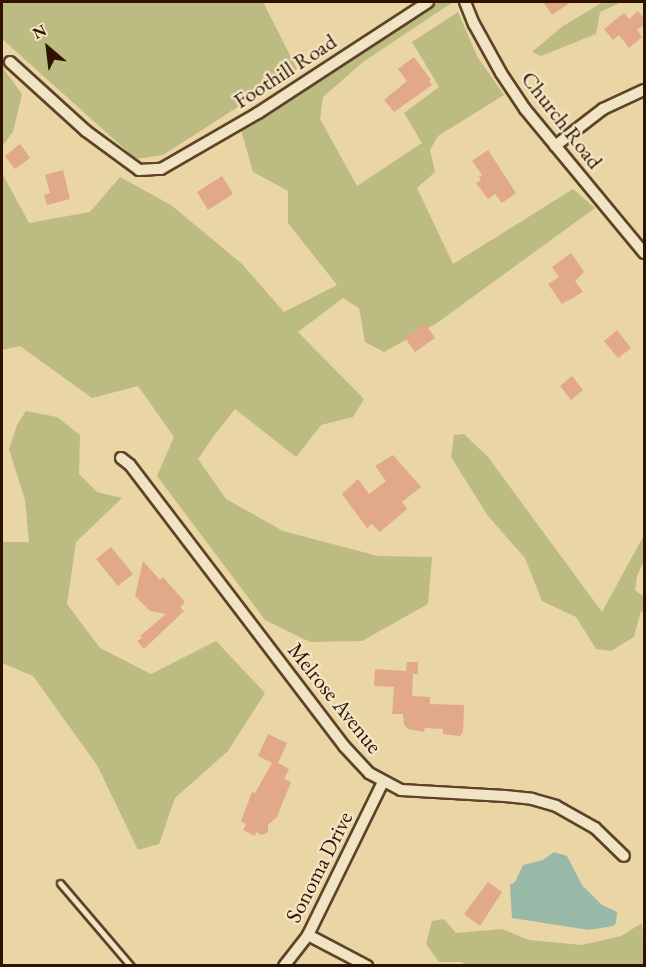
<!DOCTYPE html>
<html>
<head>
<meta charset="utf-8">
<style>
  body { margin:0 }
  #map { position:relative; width:646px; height:967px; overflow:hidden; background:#ead5a5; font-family:"EB Garamond",serif }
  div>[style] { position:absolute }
  .green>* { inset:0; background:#bcbc82 }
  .water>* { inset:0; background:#98b9a8 }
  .building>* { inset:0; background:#e1a989 }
  .roads { filter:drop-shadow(2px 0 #5e4329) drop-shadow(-2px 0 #5e4329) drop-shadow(0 2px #5e4329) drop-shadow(0 -2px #5e4329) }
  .lane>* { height:5px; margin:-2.5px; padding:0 2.5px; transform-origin:2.5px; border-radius:2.5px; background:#f1e4c4 }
  .street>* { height:10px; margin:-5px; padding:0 5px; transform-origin:5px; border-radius:5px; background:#f1e4c4 }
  span { translate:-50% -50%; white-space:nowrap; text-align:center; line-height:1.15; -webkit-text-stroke:5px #f1e4c4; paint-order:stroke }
  .street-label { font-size:22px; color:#2f1200 }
  .frame { position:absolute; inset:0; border:3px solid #2f1200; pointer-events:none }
  .north { position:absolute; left:18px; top:18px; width:60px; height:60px; -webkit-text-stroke:4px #f1e4c4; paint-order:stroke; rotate:332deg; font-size:16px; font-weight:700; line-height:24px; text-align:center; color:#2f1200 }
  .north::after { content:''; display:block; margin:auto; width:21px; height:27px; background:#2f1200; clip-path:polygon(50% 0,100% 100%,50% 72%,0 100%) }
</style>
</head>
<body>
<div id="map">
  <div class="green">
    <i style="clip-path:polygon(2px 2px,263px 2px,297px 69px,163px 155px,136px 159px,2px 39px)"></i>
    <i style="clip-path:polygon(439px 2px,453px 2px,363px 62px,323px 97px,320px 119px,357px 186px,422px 143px,404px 113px,439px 87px,412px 42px,458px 12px,477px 56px,504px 95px,438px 136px,430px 150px,435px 172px,417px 188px,453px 264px,573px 189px,595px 208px,437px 323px,384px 352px,365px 342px,359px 308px,343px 298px,298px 332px,364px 399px,353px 417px,321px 425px,296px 457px,235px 409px,213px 437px,198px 459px,226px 499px,283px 531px,378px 556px,432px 557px,428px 604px,362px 641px,310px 642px,265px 620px,157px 476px,174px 437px,138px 386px,92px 398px,20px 346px,2px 350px,2px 173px,29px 223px,90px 212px,120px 177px,171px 205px,242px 264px,284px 312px,337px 285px,288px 223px,288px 191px,253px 172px,241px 130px)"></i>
    <i style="clip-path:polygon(603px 2px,622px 2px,600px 12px,596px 34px,541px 56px,532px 52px,563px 26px)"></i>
    <i style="clip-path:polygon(2px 67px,22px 94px,13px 132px,2px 146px)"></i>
    <i style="clip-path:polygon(26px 411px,57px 417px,80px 435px,79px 474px,97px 492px,122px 498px,76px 542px,67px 604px,100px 648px,151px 674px,216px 641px,265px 693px,228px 751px,175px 798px,159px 844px,138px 850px,97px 765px,33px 676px,2px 663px,2px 542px,29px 542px,25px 500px,9px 449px,17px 425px)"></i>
    <i style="clip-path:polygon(464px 434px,488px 457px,602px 612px,644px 535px,644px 561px,637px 576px,635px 590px,644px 597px,644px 613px,641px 611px,634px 637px,611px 651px,596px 649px,576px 617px,542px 601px,525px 558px,488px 516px,451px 457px,454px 435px)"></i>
    <i style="clip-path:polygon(444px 919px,456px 933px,502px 929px,529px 940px,582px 945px,621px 936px,642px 923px,644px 965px,466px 966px,462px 962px,439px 962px,426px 944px,432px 921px)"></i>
  </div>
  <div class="water">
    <i style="clip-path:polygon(554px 852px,567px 856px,582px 885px,602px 905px,617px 912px,616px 923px,613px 926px,589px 930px,512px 918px,510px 885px,515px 882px,523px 865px,543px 860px)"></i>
  </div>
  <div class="building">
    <i style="clip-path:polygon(543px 2px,571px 2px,552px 15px)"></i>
    <i style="clip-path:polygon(638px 11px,645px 20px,645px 24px,637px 30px,642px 37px,629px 48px,619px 35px,613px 40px,604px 29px,624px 13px,629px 19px)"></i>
    <i style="clip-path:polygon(414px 57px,431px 80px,429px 81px,432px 85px,394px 112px,384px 100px,407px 81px,398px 69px)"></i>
    <i style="clip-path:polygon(20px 144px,30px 158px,15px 169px,5px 156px)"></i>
    <i style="clip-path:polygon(488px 150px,516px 193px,502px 203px,495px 194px,488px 199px,476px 183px,481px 180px,479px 177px,482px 175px,472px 161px)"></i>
    <i style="clip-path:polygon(63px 170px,70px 199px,47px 205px,44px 195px,50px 193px,45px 175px)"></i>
    <i style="clip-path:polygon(222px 176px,233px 194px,208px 210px,197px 192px)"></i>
    <i style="clip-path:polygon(571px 253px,584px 272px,575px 281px,583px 292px,562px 304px,548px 284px,559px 277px,552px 267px)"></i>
    <i style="clip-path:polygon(425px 323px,435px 338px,415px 352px,405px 338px)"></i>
    <i style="clip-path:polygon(617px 330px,631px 348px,618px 358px,604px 341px)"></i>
    <i style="clip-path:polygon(572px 376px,583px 390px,571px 400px,560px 386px)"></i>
    <i style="clip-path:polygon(393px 455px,421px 487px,402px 502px,407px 509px,380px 532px,372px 524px,367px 528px,342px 494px,358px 479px,369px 494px,386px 481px,375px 466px)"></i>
    <i style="clip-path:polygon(111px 547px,133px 574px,118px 586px,96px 559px)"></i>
    <i style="clip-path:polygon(143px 561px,160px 580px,163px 577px,185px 602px,180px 607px,184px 611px,144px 649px,137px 641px,142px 638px,140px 636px,166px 614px,150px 611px,135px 596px)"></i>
    <i style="clip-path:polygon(407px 662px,418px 662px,418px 674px,413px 674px,412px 696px,430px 697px,430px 704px,464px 705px,463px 732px,460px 736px,443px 734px,443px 729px,425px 728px,424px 732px,408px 729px,404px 725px,403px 714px,392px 714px,394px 687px,374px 686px,375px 669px,406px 671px)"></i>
    <i style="clip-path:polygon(268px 734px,287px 743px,278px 763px,289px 769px,284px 779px,291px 782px,277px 817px,268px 825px,268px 832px,262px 835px,256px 832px,255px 836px,243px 830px,246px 824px,241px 821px,252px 792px,255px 793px,272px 763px,258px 756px)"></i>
    <i style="clip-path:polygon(488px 882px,502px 892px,480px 926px,464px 914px)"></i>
  </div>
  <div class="roads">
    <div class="lane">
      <i style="left:60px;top:883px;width:109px;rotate:49.5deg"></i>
    </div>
    <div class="street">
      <i style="left:465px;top:2px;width:24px;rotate:68deg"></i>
      <i style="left:474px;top:24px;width:56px;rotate:61.1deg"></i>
      <i style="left:501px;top:73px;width:43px;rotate:56.3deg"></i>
      <i style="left:525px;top:109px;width:187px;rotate:50.4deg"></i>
      <i style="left:10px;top:62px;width:103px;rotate:42.2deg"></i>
      <i style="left:86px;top:131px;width:66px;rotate:36.3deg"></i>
      <i style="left:139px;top:170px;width:22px;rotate:-3deg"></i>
      <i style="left:161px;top:169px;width:112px;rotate:-30deg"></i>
      <i style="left:258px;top:113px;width:203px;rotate:-33.1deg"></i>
      <i style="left:555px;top:146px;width:61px;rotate:-37.6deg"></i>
      <i style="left:603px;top:109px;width:45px;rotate:-24.9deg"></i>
      <i style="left:121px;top:458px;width:11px;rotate:38deg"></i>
      <i style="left:130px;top:465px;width:353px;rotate:52.7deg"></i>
      <i style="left:344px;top:746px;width:37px;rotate:47deg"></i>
      <i style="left:369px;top:773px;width:36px;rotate:28deg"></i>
      <i style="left:401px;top:790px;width:104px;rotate:3.3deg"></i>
      <i style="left:505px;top:796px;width:27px;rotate:6deg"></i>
      <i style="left:532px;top:799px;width:25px;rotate:16deg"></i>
      <i style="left:556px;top:806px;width:45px;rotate:29.4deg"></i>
      <i style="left:595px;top:828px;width:40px;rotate:44deg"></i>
      <i style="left:308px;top:935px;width:67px;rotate:27.7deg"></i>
      <i style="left:284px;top:966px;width:39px;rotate:-52deg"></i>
      <i style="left:308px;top:935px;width:170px;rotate:-63.9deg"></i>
    </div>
  </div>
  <div class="street-label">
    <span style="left:285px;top:71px;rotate:-33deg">Foothill Road</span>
    <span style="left:562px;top:120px;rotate:52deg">Church Road</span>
    <span style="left:335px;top:698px;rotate:51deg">Melrose Avenue</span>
    <span style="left:319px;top:867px;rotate:-63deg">Sonoma Drive</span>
  </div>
  <div class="frame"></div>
  <div class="north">N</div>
</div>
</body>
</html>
